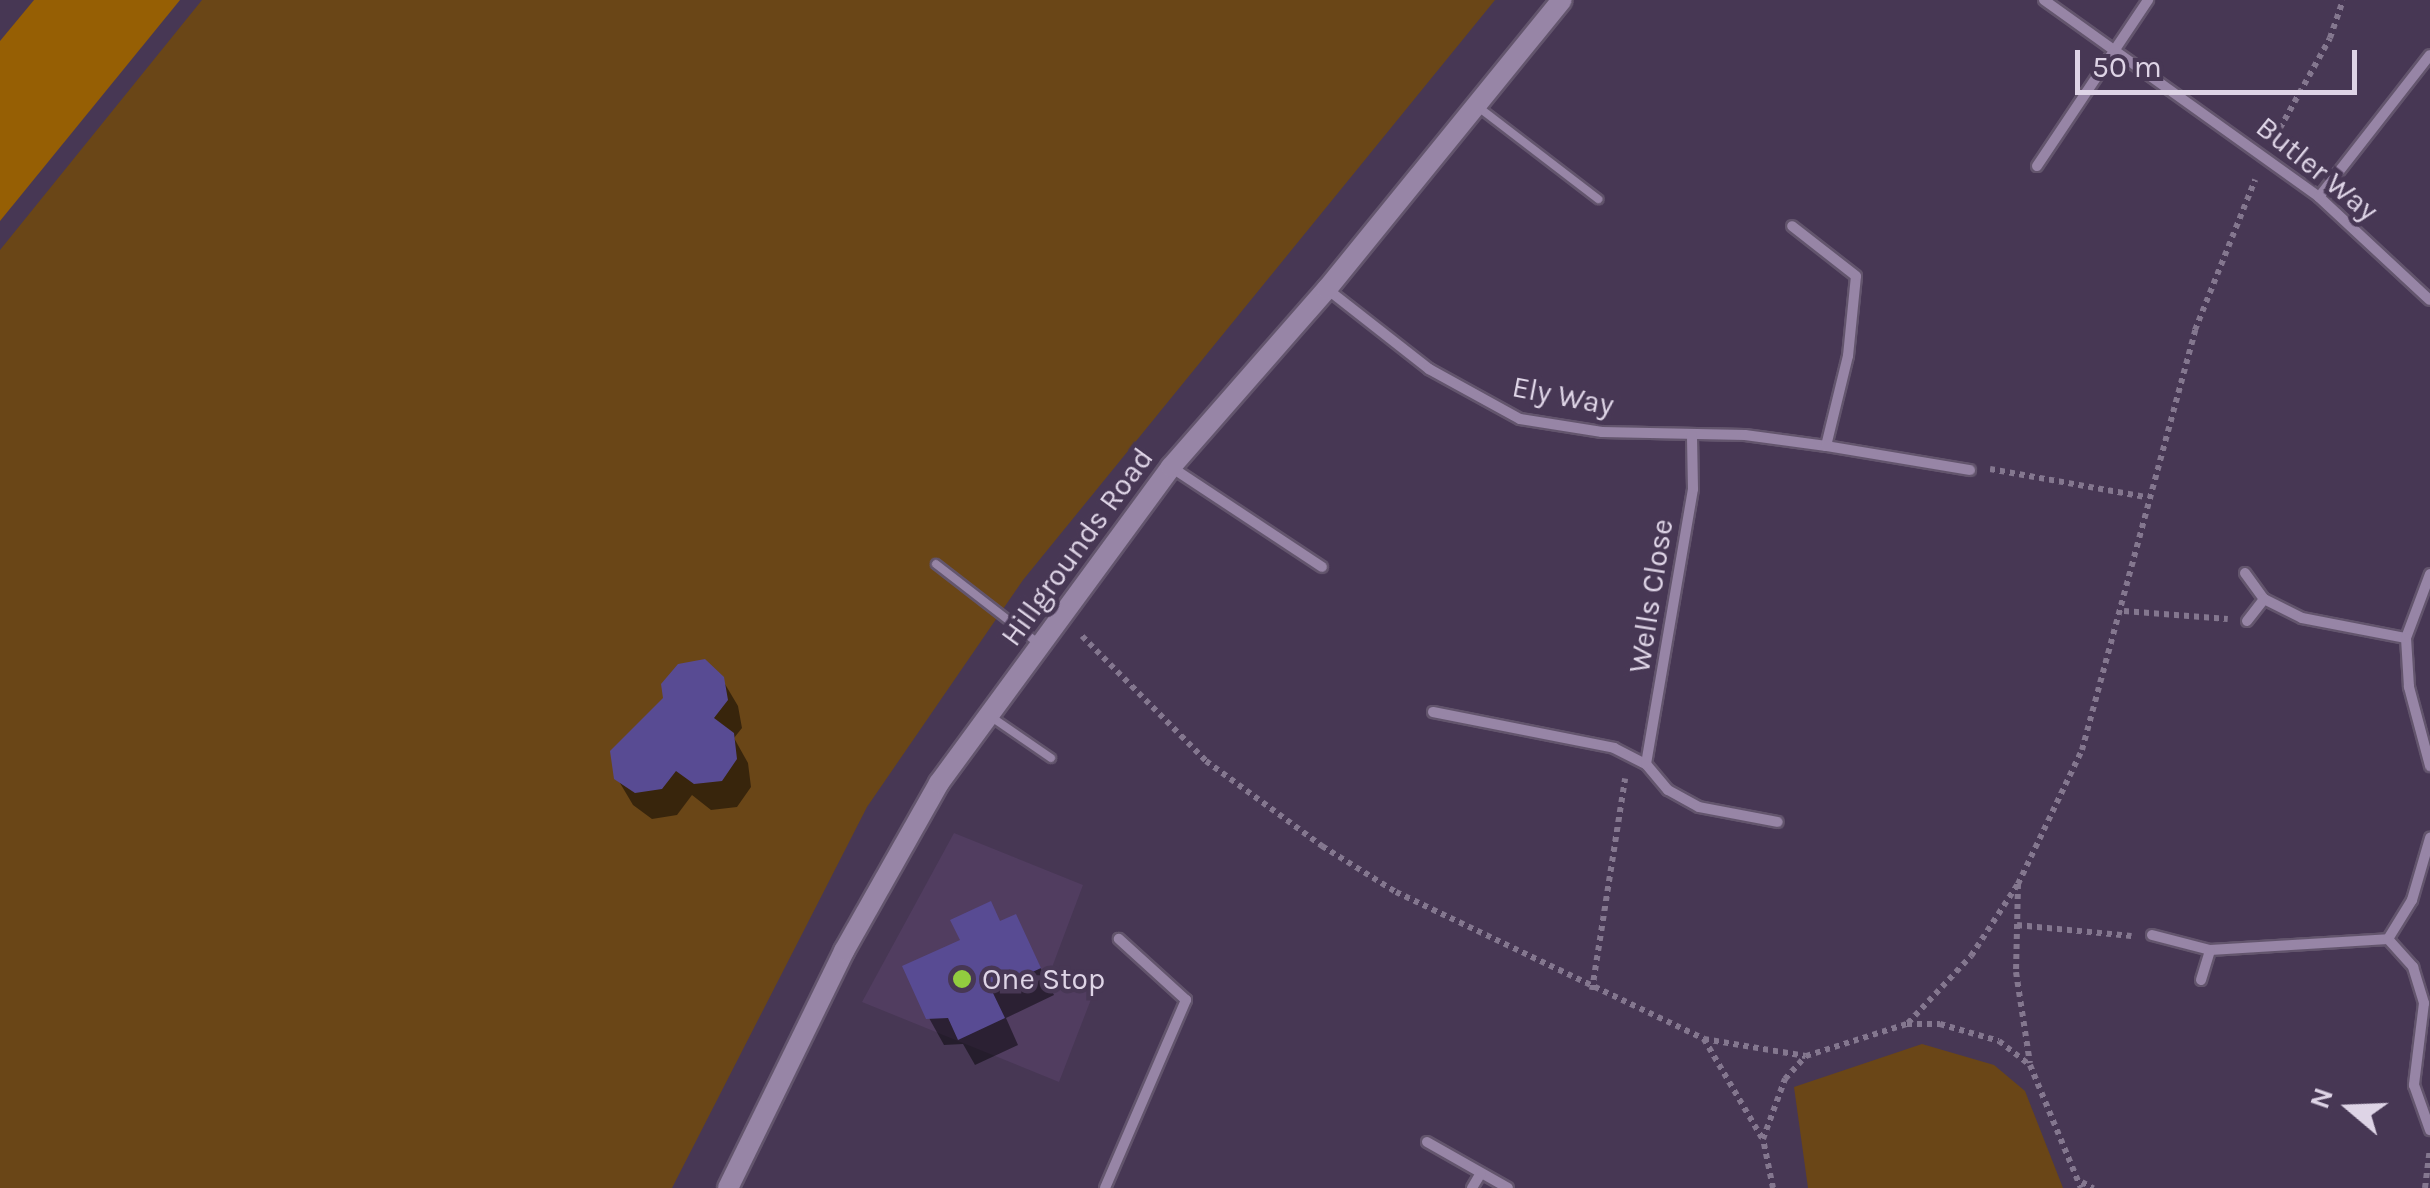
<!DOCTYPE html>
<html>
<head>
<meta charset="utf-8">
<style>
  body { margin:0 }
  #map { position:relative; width:2430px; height:1188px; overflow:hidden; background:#473754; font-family:Karla,sans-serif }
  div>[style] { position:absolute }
  .built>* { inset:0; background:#513d60 }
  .green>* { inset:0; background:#6a4617 }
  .forest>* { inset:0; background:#965f04 }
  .shadow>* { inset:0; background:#0007 }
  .building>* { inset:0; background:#584b93 }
  .path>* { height:6px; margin-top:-3px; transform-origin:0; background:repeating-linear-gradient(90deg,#84778f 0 5px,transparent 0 10px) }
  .roads { filter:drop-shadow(2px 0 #63556d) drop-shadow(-2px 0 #63556d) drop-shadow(0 2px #63556d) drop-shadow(0 -2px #63556d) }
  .lane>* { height:8px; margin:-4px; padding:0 4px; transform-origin:4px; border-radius:4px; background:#9785a6 }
  .street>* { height:10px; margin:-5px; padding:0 5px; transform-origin:5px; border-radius:5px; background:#9785a6 }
  .secondary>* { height:20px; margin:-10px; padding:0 10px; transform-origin:10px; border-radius:10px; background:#9785a6 }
  .dots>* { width:28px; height:28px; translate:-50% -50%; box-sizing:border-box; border:5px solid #473754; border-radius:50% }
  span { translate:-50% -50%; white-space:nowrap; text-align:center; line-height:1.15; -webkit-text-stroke:9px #473754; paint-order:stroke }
  .street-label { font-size:30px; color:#ded4e6 }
  .poi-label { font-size:30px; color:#ded4e6 }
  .left { translate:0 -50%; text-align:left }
  .north { position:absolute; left:2300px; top:1058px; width:100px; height:100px; -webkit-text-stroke:8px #473754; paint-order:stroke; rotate:289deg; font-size:28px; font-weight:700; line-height:40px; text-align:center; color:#ded4e6 }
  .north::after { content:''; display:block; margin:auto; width:35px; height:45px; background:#ded4e6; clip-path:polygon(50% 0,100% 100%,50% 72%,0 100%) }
  .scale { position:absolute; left:2075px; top:50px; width:282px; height:45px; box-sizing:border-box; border:5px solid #ded4e6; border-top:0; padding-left:12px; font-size:30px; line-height:35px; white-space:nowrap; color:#ded4e6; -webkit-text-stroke:8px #473754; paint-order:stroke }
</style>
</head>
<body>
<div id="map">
  <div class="built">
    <i style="clip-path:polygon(954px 833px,1083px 885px,1051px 970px,1095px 989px,1059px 1082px,862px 1002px)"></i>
  </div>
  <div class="green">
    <i style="clip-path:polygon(202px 0,1495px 0,1023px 580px,867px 807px,672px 1188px,0 1188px,0 250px)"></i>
    <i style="clip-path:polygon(1922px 1044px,1994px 1065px,2025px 1091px,2063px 1188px,1808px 1188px,1794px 1087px)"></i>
  </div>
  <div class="forest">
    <i style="clip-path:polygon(34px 0,180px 0,0 221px,0 41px)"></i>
  </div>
  <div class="shadow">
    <i style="clip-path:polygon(722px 679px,738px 706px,742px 728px,734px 738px,748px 763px,751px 787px,737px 807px,711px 810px,692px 795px,677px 815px,652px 819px,633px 805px,617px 778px)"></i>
    <i style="clip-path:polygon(1015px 917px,1054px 995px,1006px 1018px,1018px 1045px,975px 1065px,963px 1044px,944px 1045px,929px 1018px,1000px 923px)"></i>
  </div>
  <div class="building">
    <i style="clip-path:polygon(705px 659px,724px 677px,728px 700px,714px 718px,734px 733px,737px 759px,722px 781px,694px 784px,676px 771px,662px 789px,635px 793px,614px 779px,610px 751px,663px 698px,661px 684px,678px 664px)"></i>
    <i style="clip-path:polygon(991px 901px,1000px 921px,1016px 914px,1041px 968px,992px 991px,1005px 1018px,958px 1040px,948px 1018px,926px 1019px,902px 966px,960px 940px,950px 920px)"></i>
  </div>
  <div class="path">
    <i style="left:2275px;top:137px;width:113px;rotate:-60.9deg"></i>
    <i style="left:2330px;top:38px;width:40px;rotate:-71.1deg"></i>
    <i style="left:1990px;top:469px;width:158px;rotate:10.2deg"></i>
    <i style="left:2124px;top:611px;width:104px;rotate:4.4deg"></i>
    <i style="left:1082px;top:636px;width:176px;rotate:45.2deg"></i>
    <i style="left:1206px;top:761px;width:144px;rotate:36.2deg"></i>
    <i style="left:1322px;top:846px;width:87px;rotate:31.9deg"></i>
    <i style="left:1396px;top:892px;width:341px;rotate:25.5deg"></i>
    <i style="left:2018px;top:884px;width:148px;rotate:-64.5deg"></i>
    <i style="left:2082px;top:750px;width:435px;rotate:-74.9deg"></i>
    <i style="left:2195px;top:330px;width:162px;rotate:-68.2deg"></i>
    <i style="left:2017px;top:925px;width:115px;rotate:5.5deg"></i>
    <i style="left:1592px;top:990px;width:214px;rotate:-81.1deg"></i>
    <i style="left:1908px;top:1023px;width:92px;rotate:-46.8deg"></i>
    <i style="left:1971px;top:956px;width:86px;rotate:-56.9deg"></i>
    <i style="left:2018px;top:884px;width:88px;rotate:91.3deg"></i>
    <i style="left:2016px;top:972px;width:92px;rotate:81.3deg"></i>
    <i style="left:1762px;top:1138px;width:115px;rotate:-120.4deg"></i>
    <i style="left:1704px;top:1039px;width:103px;rotate:9.5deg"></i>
    <i style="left:2082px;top:1182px;width:13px;rotate:29deg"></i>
    <i style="left:1773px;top:1188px;width:50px;rotate:-101.5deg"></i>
    <i style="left:1763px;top:1139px;width:64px;rotate:-69.9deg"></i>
    <i style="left:1785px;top:1079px;width:31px;rotate:-48deg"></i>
    <i style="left:1806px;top:1056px;width:106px;rotate:-17.6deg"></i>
    <i style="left:1907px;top:1024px;width:33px"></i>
    <i style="left:1940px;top:1024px;width:61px;rotate:16.1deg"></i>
    <i style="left:1999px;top:1041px;width:39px;rotate:38deg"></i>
    <i style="left:2030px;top:1065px;width:133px;rotate:67.5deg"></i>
    <i style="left:2425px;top:1188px;width:38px;rotate:-83deg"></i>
  </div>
  <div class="roads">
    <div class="lane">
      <i style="left:1477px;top:106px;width:153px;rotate:37.5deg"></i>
      <i style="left:936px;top:564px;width:130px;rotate:37.8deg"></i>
      <i style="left:990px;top:716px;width:74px;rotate:34.5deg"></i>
    </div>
    <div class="street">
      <i style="left:2044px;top:0;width:338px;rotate:35.6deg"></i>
      <i style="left:2319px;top:197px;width:151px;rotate:42.9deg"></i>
      <i style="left:2037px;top:166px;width:200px;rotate:-56.2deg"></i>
      <i style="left:2319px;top:197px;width:180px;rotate:-52deg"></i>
      <i style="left:1327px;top:289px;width:130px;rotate:38.1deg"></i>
      <i style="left:1429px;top:369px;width:104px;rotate:28.8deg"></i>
      <i style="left:1520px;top:419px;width:83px;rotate:9deg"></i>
      <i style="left:1602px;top:432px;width:143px;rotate:1.2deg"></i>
      <i style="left:1745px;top:435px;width:82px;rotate:7.7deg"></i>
      <i style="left:1826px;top:446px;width:93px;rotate:-76.3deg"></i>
      <i style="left:1848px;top:356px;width:80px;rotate:-84.3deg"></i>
      <i style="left:1856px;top:276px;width:81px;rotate:-142deg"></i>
      <i style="left:1826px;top:446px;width:146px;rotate:9.5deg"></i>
      <i style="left:1171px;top:467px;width:181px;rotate:33.5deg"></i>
      <i style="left:2245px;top:573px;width:32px;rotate:54deg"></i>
      <i style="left:2264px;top:599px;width:42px;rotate:26.6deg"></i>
      <i style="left:2302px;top:618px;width:106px;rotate:10.9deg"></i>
      <i style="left:2430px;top:574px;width:68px;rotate:110.6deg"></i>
      <i style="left:2406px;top:638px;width:49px;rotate:86.5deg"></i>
      <i style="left:2409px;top:687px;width:82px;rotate:75.1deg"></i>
      <i style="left:2247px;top:621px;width:28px;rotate:-52deg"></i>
      <i style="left:1433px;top:712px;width:185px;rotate:11.2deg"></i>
      <i style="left:1614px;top:748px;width:36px;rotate:27deg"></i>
      <i style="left:1646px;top:764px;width:34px;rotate:50deg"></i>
      <i style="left:1668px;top:790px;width:35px;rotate:29deg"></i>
      <i style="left:1699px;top:807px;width:80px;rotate:10.8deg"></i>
      <i style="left:1646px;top:764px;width:279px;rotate:-80.3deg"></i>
      <i style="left:1693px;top:489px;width:54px;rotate:-91.1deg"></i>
      <i style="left:2152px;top:935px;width:60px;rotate:14.5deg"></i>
      <i style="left:2210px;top:950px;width:178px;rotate:-3.5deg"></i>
      <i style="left:2388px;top:939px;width:46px;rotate:-58.4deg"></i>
      <i style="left:2412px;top:900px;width:65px;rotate:-73.8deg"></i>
      <i style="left:2388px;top:939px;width:38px;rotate:48deg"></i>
      <i style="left:2413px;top:967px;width:38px;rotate:73deg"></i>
      <i style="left:2424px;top:1003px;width:83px;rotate:97deg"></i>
      <i style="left:2414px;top:1085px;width:48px;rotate:70.4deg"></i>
      <i style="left:2201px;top:980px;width:31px;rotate:-73deg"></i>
      <i style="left:1427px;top:1142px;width:93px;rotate:29.6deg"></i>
      <i style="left:1105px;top:1188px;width:205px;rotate:-66.7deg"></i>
      <i style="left:1186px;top:1000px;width:91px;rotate:-137.7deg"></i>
      <i style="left:1472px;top:1188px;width:17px;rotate:-59deg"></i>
    </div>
    <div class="secondary">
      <i style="left:728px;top:1188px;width:264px;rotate:-63.9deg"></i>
      <i style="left:844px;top:951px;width:193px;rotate:-60.5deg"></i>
      <i style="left:939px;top:783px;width:392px;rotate:-53.7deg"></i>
      <i style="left:1171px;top:467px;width:237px;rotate:-48.8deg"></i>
      <i style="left:1327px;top:289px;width:372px;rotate:-50.9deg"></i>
    </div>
  </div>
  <div class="dots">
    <i style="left:962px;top:979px;background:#92cd3f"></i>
  </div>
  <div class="street-label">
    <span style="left:2317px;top:169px;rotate:39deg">Butler Way</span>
    <span style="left:1563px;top:396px;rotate:11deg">Ely Way</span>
    <span style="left:1077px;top:547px;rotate:-54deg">Hillgrounds Road</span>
    <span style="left:1651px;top:596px;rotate:-81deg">Wells Close</span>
  </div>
  <div class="poi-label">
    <span class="left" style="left:982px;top:979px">One Stop</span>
  </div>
  <div class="north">N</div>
  <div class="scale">50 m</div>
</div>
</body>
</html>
